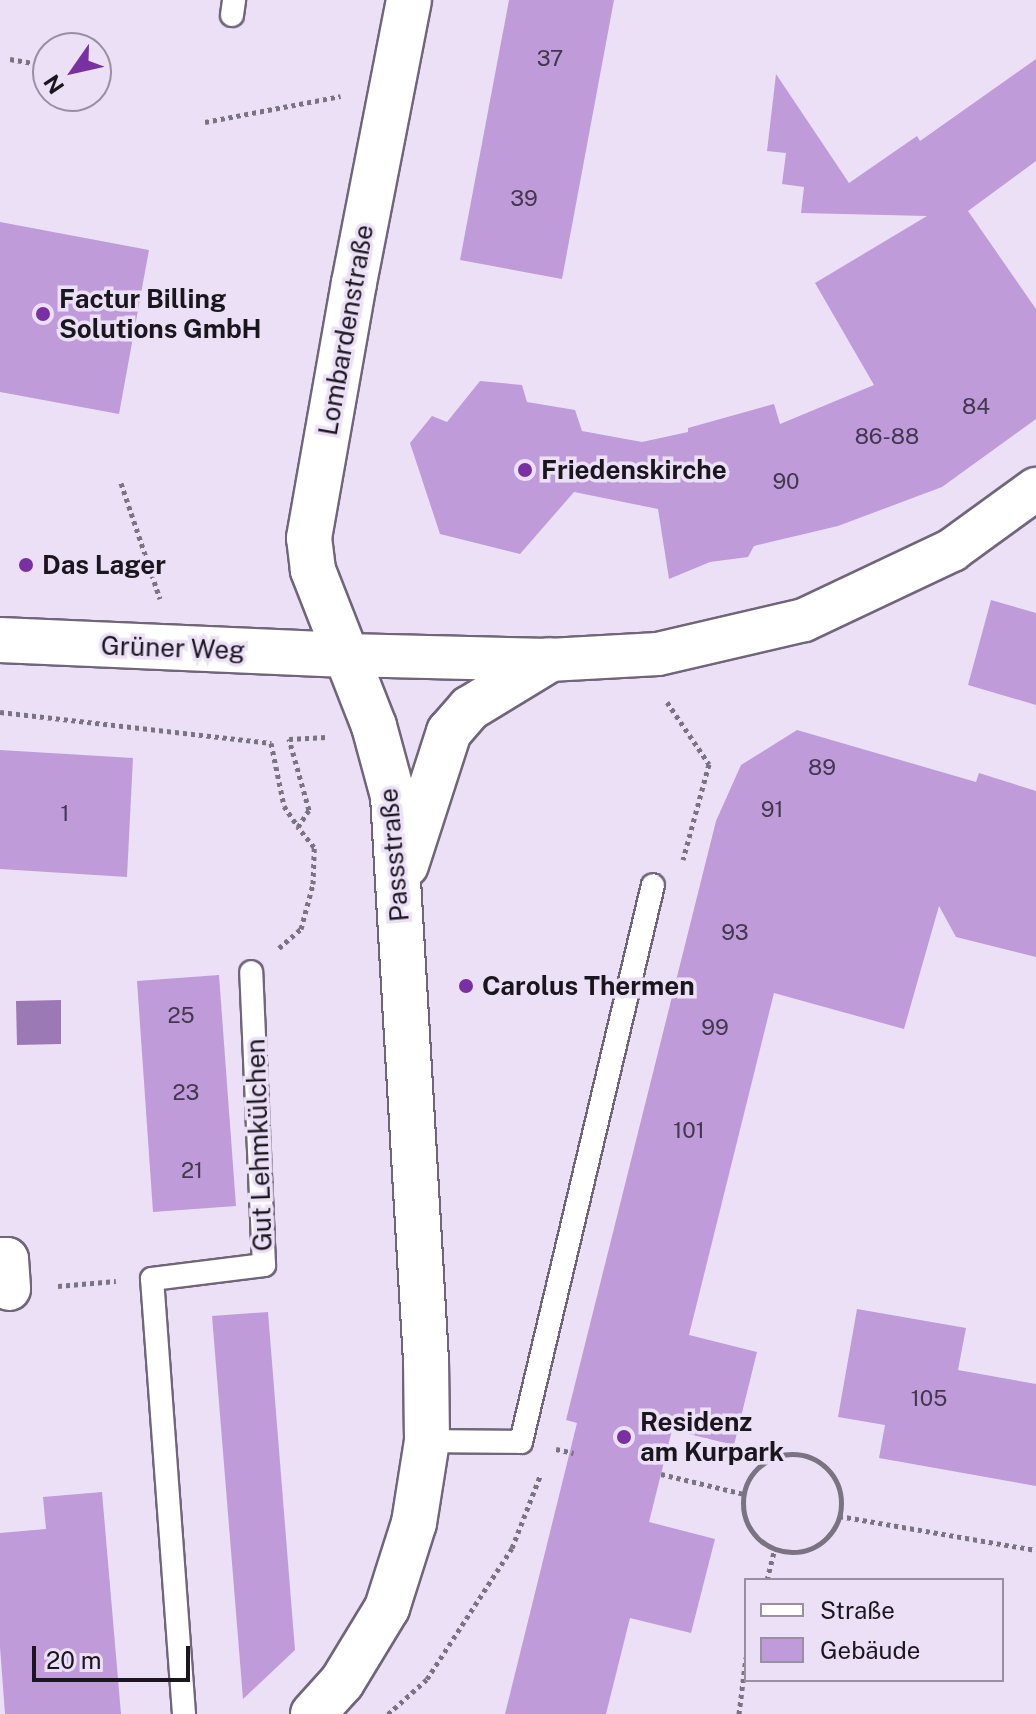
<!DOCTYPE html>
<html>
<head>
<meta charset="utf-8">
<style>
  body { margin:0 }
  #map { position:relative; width:1036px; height:1714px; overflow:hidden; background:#ece0f7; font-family:"Public Sans",sans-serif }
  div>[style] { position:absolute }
  .water>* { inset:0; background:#9b79b5 }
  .building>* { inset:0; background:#bf9bda }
  .path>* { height:5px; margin-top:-2.5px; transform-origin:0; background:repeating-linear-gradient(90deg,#7a7382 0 4px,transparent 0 8px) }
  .path>.ring { margin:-2.5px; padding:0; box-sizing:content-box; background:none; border:5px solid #7a7382; border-radius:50% }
  .roads { filter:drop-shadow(2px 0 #706579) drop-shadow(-2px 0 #706579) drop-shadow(0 2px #706579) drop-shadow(0 -2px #706579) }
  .service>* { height:22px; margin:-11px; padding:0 11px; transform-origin:11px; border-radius:11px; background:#fff }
  .minor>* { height:42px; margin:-21px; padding:0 21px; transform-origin:21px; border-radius:21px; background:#fff }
  .tertiary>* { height:44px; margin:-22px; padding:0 22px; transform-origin:22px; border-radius:22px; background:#fff }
  .dots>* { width:22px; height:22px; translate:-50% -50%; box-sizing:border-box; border:4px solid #ece0f7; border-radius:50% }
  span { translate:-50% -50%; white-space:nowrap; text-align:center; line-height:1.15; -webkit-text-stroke:7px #ece0f7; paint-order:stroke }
  .number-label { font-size:22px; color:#43374d }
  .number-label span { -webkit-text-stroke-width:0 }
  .poi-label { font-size:26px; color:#1a161e; font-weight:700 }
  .left { translate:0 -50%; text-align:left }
  .street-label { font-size:26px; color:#1a161e }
  .legend { position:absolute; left:744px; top:1578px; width:260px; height:104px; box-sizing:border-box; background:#ece0f7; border:2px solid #988fa0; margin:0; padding:10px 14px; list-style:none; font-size:24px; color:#1a161e }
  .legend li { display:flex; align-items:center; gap:16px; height:40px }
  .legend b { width:40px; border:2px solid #988fa0 }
  .north { position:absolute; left:32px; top:32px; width:80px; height:80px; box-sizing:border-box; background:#ece0f7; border:2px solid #988fa0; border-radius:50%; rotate:236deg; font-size:22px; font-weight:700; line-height:32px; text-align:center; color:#1a161e }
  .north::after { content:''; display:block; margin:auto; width:28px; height:36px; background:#7830a3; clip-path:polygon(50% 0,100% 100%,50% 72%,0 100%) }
  .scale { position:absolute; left:32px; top:1646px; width:158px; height:36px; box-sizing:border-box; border:4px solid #1a161e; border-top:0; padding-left:10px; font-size:24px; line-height:28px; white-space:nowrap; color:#1a161e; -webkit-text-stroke:6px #ece0f7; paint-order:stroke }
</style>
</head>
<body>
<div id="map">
  <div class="water">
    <i style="clip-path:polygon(61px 1000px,61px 1044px,17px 1045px,16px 1001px)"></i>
  </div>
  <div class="building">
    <i style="clip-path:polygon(509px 0,614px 0,562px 279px,460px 260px)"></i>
    <i style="clip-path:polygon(1036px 59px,1036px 161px,968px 211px,1036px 309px,1036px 419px,942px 487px,838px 526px,754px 546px,748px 557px,710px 562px,669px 579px,658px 509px,574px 492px,520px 554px,440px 534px,410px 443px,432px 416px,447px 422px,480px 381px,522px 385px,527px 402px,575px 410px,582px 431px,642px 442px,688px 432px,688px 428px,774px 404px,780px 424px,874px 385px,815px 283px,927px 216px,801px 213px,804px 187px,782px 184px,786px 153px,767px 151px,776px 74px,849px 183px,917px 136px,920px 141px)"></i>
    <i style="clip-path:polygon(0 222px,149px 250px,119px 414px,0 392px)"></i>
    <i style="clip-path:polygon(991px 600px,1036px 613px,1036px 705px,968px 685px)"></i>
    <i style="clip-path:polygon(797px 730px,976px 782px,979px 773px,1036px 791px,1036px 957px,956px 937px,939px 906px,904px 1029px,774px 993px,689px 1335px,757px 1352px,734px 1445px,672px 1430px,649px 1522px,715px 1539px,691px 1633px,630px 1618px,606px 1714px,505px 1714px,577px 1423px,566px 1420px,716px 821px,741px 765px)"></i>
    <i style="clip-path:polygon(0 750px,133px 758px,127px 877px,0 869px)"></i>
    <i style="clip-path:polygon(219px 975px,236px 1206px,153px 1212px,137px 981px)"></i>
    <i style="clip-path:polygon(857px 1309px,966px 1328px,958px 1370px,1036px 1384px,1036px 1486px,879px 1458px,885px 1425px,838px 1417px)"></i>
    <i style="clip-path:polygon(268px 1312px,295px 1650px,243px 1699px,212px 1316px)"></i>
    <i style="clip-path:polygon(102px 1492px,121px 1714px,5px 1714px,0 1647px,0 1533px,46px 1529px,43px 1497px)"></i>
  </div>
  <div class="path">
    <i style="left:10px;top:59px;width:39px;rotate:10deg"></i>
    <i style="left:205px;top:122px;width:138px;rotate:-10.8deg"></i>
    <i style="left:121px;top:483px;width:122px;rotate:71.4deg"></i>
    <i style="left:667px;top:702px;width:75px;rotate:55.9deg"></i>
    <i style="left:709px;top:764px;width:99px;rotate:105.2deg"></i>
    <i style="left:0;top:712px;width:273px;rotate:6.5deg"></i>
    <i style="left:271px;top:743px;width:64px;rotate:78.3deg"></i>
    <i style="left:284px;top:806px;width:25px;rotate:56deg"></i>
    <i style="left:279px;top:948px;width:29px;rotate:-41deg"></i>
    <i style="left:301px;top:929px;width:47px;rotate:-75.1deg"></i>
    <i style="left:313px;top:884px;width:37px;rotate:-88deg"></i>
    <i style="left:314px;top:847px;width:26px;rotate:-129deg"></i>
    <i style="left:298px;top:827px;width:20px;rotate:-57deg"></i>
    <i style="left:309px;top:810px;width:74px;rotate:-105.7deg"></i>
    <i style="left:289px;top:739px;width:38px;rotate:-3deg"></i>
    <i style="left:58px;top:1286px;width:58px;rotate:-4.9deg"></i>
    <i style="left:556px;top:1449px;width:18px;rotate:13deg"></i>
    <i class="ring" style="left:743px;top:1454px;width:93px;height:93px"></i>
    <i style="left:661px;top:1474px;width:85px;rotate:13.5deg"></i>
    <i style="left:839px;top:1516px;width:200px;rotate:9.8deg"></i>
    <i style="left:767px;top:1580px;width:32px;rotate:-76deg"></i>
    <i style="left:388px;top:1714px;width:52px;rotate:-41.9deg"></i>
    <i style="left:427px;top:1679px;width:156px;rotate:-57deg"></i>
    <i style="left:512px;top:1548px;width:77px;rotate:-68.7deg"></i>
    <i style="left:739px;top:1714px;width:57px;rotate:-83deg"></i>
  </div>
  <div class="roads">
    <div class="service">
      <i style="left:232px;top:15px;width:15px;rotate:-82deg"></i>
      <i style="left:427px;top:1441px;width:94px;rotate:0.6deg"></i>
      <i style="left:521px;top:1442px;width:572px;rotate:-76.67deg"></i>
      <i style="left:184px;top:1714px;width:436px;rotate:-94.2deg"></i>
      <i style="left:152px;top:1279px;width:113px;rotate:-7.1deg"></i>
      <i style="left:264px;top:1265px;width:293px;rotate:-92.5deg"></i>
    </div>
    <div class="minor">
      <i style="left:346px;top:655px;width:203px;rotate:1.4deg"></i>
      <i style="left:549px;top:660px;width:109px;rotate:-3.2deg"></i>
      <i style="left:658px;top:654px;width:150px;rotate:-13.1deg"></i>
      <i style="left:804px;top:620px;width:164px;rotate:-25.3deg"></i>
      <i style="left:952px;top:550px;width:104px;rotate:-36deg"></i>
      <i style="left:0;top:1259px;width:7px"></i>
      <i style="left:7px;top:1259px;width:30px;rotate:86deg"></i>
    </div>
    <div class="tertiary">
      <i style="left:0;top:640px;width:346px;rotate:2.5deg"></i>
      <i style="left:406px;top:865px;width:140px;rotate:-72.1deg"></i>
      <i style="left:449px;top:732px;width:32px;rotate:-49deg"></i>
      <i style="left:470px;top:708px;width:92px;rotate:-31.3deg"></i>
      <i style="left:313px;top:1714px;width:43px;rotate:-47.8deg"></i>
      <i style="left:342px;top:1682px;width:87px;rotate:-58.7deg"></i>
      <i style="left:387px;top:1608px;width:89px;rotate:-72.4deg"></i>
      <i style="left:414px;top:1523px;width:83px;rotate:-81deg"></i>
      <i style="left:427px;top:1441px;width:80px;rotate:-90.7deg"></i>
      <i style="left:426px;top:1361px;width:566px;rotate:-93.34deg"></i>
      <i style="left:393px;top:796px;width:73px;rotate:-105.2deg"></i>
      <i style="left:374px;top:726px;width:168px;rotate:-111.4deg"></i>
      <i style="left:313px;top:570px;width:32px;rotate:-97deg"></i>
      <i style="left:309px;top:538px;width:259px;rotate:-80deg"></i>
      <i style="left:354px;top:283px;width:288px;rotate:-79deg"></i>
    </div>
  </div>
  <div class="dots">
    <i style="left:43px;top:314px;background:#7830a3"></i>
    <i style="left:525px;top:470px;background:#7830a3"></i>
    <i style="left:26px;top:565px;background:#7830a3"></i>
    <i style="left:466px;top:986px;background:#7830a3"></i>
    <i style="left:624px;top:1437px;background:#7830a3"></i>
  </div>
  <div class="number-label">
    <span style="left:550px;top:59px">37</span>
    <span style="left:524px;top:199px">39</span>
    <span style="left:976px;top:407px">84</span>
    <span style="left:887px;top:437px">86-88</span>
    <span style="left:786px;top:482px">90</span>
    <span style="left:822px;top:768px">89</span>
    <span style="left:772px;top:810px">91</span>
    <span style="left:65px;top:814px">1</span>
    <span style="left:735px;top:933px">93</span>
    <span style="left:181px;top:1016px">25</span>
    <span style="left:715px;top:1028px">99</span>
    <span style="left:186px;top:1093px">23</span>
    <span style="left:689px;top:1131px">101</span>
    <span style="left:192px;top:1171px">21</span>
    <span style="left:929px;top:1399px">105</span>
  </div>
  <div class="poi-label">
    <span class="left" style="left:59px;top:314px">Factur Billing<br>Solutions GmbH</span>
    <span class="left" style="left:541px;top:470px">Friedenskirche</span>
    <span class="left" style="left:42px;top:565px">Das Lager</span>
    <span class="left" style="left:482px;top:986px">Carolus Thermen</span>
    <span class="left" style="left:640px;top:1437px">Residenz<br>am Kurpark</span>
  </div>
  <div class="street-label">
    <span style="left:346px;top:330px;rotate:-80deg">Lombardenstraße</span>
    <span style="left:173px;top:648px;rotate:2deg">Grüner Weg</span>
    <span style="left:394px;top:855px;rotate:-95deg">Passstraße</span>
    <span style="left:259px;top:1145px;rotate:-92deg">Gut Lehmkülchen</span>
  </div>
  <ul class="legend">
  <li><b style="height:10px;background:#fff"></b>Straße</li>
  <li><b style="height:22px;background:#bf9bda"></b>Gebäude</li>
  </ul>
  <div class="north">N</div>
  <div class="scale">20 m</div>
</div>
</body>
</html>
